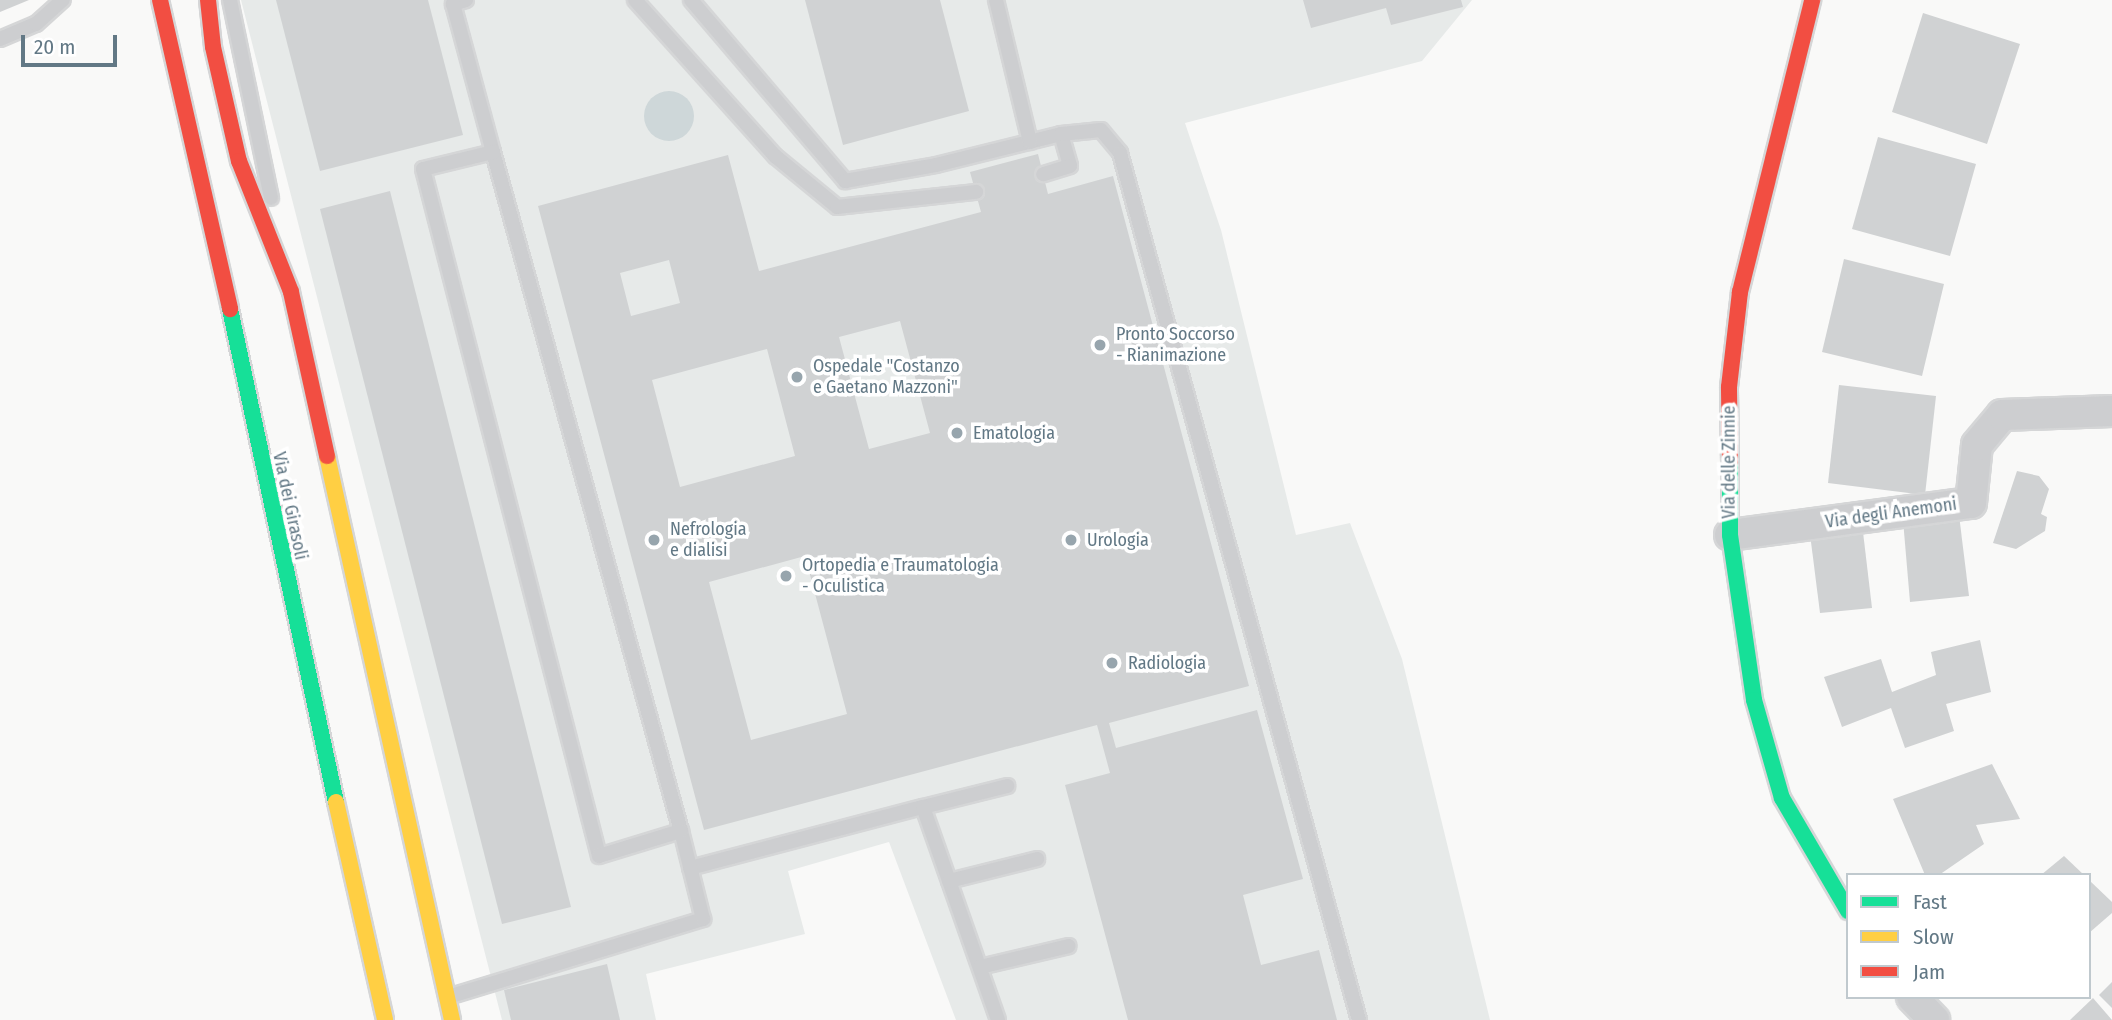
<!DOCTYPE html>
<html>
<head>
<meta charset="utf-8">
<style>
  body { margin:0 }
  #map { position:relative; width:2112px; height:1020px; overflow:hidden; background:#f9f9f8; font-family:"Fira Sans Condensed",sans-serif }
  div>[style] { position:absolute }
  .built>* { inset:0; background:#e7eae9 }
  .water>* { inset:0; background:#ced7d9 }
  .round { border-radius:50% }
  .building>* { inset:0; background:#d0d2d3 }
  .roads { filter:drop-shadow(2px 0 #d5d6d7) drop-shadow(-2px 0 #d5d6d7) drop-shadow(0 2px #d5d6d7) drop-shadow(0 -2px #d5d6d7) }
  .lane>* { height:14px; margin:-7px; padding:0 7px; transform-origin:7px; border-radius:7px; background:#cdced0 }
  .street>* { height:30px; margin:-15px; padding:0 15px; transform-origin:15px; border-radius:15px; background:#cdced0 }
  .fast>* { height:16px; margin:-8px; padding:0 8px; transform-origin:8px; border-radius:8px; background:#16e098 }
  .slow>* { height:16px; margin:-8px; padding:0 8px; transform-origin:8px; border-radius:8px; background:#ffcf43 }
  .jam>* { height:16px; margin:-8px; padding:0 8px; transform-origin:8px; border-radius:8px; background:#f24e42 }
  .dots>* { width:19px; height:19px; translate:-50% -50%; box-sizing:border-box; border:4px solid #fff; border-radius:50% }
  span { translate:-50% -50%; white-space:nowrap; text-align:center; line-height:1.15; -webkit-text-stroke:7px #fff; paint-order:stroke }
  .poi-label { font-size:18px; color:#627885 }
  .left { translate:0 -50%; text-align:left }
  .street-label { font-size:18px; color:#627885 }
  .legend { position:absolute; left:1846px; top:873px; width:245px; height:126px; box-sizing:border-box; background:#fff; border:2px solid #c0c9ce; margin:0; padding:9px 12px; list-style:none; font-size:21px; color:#627885 }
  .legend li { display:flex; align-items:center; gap:14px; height:35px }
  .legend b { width:35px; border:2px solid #c0c9ce }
  .scale { position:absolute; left:21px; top:35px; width:96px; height:32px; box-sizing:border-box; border:4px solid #627885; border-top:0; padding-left:9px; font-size:21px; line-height:24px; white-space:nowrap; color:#627885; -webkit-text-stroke:5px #fff; paint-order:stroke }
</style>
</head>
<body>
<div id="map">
  <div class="built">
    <i style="clip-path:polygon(241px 0,1472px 0,1422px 61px,1185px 123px,1221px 230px,1296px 535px,1350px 523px,1402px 659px,1490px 1020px,956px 1020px,889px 842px,788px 871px,805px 934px,646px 974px,656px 1020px,502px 1020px)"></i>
  </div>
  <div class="water">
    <i class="round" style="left:644px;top:91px;width:50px;height:50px"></i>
  </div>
  <div class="building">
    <i style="clip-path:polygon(0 0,29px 0,0 12px)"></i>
    <i style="clip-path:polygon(276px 0,428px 0,463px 135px,320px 171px)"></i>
    <i style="clip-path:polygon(805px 0,940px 0,969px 111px,843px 145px)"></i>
    <i style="clip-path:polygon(1303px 0,1461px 0,1463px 7px,1391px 25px,1386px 8px,1311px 28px)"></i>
    <i style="clip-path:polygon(1923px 13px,2020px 44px,1987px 144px,1892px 112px)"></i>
    <i style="clip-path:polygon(1878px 137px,1976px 164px,1950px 256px,1852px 229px)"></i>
    <i style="clip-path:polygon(evenodd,1038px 154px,1048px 194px,1113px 176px,1249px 686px,1109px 723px,1116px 748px,1257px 710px,1303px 879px,1243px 895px,1261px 965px,1319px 950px,1337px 1020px,1128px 1020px,1065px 785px,1110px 773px,1097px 725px,704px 830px,538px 206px,728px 155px,759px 271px,981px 212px,970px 172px,1038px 154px,669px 260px,680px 303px,631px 316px,620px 273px,669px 260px,1038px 154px,900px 321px,930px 433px,869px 449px,839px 337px,900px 321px,1038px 154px,767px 349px,795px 456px,680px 487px,652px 380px,767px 349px,1038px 154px,805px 556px,847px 714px,751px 740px,709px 582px,805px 556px)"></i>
    <i style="clip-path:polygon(390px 191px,571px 907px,502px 924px,320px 209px)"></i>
    <i style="clip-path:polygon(1844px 259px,1944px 284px,1922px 376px,1822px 352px)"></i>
    <i style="clip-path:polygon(1839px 385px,1936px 396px,1925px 495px,1828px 483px)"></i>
    <i style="clip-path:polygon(2017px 471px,2039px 476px,2049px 489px,2041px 514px,2047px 517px,2045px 531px,2016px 549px,1993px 543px)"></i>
    <i style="clip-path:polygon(1959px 515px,1969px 596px,1910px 602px,1903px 520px)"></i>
    <i style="clip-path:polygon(1863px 532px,1872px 608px,1820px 613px,1810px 534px)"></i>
    <i style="clip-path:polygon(1980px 640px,1991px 692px,1946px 704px,1954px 731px,1905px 748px,1891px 708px,1842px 727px,1824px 677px,1881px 659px,1892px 692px,1936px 675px,1931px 652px)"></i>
    <i style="clip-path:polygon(1992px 764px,2020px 819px,1976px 825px,1984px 844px,1939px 875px,1925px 875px,1893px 799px)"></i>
    <i style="clip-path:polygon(2064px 856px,2084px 875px,2041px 875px)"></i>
    <i style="clip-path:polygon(2089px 880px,2112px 902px,2112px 913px,2089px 933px)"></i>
    <i style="clip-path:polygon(607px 964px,620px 1020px,511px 1020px,504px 990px)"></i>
    <i style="clip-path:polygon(2112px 982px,2112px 1008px,2099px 995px)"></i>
    <i style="clip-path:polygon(2093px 998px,2112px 1020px,2070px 1020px)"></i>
  </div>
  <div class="roads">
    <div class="lane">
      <i style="left:230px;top:0;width:202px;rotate:78.3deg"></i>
      <i style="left:466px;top:0;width:14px;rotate:163deg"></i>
      <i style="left:453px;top:4px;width:153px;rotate:74.9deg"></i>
      <i style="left:635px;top:0;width:210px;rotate:48.1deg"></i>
      <i style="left:775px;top:156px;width:80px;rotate:39.4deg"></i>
      <i style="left:837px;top:207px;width:140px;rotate:-6.2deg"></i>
      <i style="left:691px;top:0;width:238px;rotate:49.6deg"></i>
      <i style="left:845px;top:181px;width:92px;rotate:-10deg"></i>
      <i style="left:936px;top:165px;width:129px;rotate:-13.9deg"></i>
      <i style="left:1061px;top:134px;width:33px;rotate:74deg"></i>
      <i style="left:1070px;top:166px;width:28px;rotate:163deg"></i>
      <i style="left:996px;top:0;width:146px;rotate:76.5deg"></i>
      <i style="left:0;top:39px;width:39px;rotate:-23deg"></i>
      <i style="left:36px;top:24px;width:36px;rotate:-42deg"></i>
      <i style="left:1061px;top:134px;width:40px;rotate:-5.7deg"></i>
      <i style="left:1101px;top:130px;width:30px;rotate:50deg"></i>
      <i style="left:1120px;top:153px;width:899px;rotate:74.59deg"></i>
      <i style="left:923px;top:807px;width:87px;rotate:-14deg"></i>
      <i style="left:690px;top:868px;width:241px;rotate:-14.7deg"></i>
      <i style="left:923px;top:807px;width:226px;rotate:70.6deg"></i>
      <i style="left:949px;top:881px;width:91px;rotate:-14deg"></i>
      <i style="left:980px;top:967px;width:91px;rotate:-13.3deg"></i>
      <i style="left:448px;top:997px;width:267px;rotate:-17deg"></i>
      <i style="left:703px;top:919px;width:91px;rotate:-104deg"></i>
      <i style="left:681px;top:831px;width:705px;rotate:-105.48deg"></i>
      <i style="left:493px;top:152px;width:72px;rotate:166.3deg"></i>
      <i style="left:423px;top:169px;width:709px;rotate:75.63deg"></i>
      <i style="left:599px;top:856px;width:86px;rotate:-17deg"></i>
    </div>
    <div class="street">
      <i style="left:1730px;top:535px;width:243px;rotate:-7.6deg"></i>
      <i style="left:1971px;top:503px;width:58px;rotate:-84.1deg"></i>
      <i style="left:1977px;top:445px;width:39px;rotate:-50deg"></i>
      <i style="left:2002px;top:415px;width:110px;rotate:-2.1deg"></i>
      <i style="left:1912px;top:997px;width:32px;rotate:46deg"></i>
    </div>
    <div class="fast">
      <i style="left:230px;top:309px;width:504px;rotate:77.87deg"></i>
      <i style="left:1730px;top:462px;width:73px;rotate:90deg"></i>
      <i style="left:1730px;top:535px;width:167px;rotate:81.7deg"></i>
      <i style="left:1754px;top:700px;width:102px;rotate:74.1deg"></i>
      <i style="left:1782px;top:798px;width:131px;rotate:59.7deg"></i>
    </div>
    <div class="slow">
      <i style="left:327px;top:456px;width:578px;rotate:77.5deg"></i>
      <i style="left:336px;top:802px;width:223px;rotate:77.3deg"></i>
    </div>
    <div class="jam">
      <i style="left:160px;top:0;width:317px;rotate:77.2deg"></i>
      <i style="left:208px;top:0;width:47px;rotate:83.9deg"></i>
      <i style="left:213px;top:47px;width:117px;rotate:77.2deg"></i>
      <i style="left:239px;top:161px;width:141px;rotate:68.3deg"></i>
      <i style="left:291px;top:292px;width:168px;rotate:77.6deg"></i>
      <i style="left:1730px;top:462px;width:75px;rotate:-90.8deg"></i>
      <i style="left:1729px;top:387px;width:96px;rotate:-83.4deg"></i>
      <i style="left:1740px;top:292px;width:301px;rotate:-76.1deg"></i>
    </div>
  </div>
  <div class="dots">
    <i style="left:1100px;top:345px;background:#97a5ad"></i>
    <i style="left:797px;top:377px;background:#97a5ad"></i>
    <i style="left:957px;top:433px;background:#97a5ad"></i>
    <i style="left:654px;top:540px;background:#97a5ad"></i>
    <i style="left:1071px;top:540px;background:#97a5ad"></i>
    <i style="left:786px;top:576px;background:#97a5ad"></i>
    <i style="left:1112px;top:663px;background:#97a5ad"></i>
  </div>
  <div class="poi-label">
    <span class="left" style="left:1116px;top:345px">Pronto Soccorso<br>- Rianimazione</span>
    <span class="left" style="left:813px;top:377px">Ospedale "Costanzo<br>e Gaetano Mazzoni"</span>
    <span class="left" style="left:973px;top:433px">Ematologia</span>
    <span class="left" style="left:670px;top:540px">Nefrologia<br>e dialisi</span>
    <span class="left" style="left:1087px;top:540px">Urologia</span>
    <span class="left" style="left:802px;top:576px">Ortopedia e Traumatologia<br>- Oculistica</span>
    <span class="left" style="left:1128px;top:663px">Radiologia</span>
  </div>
  <div class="street-label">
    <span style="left:1729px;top:462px;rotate:-90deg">Via delle Zinnie</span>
    <span style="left:290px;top:506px;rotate:78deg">Via dei Girasoli</span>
    <span style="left:1891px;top:513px;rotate:-8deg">Via degli Anemoni</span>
  </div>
  <ul class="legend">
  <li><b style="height:9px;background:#16e098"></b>Fast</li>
  <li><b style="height:9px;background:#ffcf43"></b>Slow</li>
  <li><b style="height:9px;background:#f24e42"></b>Jam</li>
  </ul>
  <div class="scale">20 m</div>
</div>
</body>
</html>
